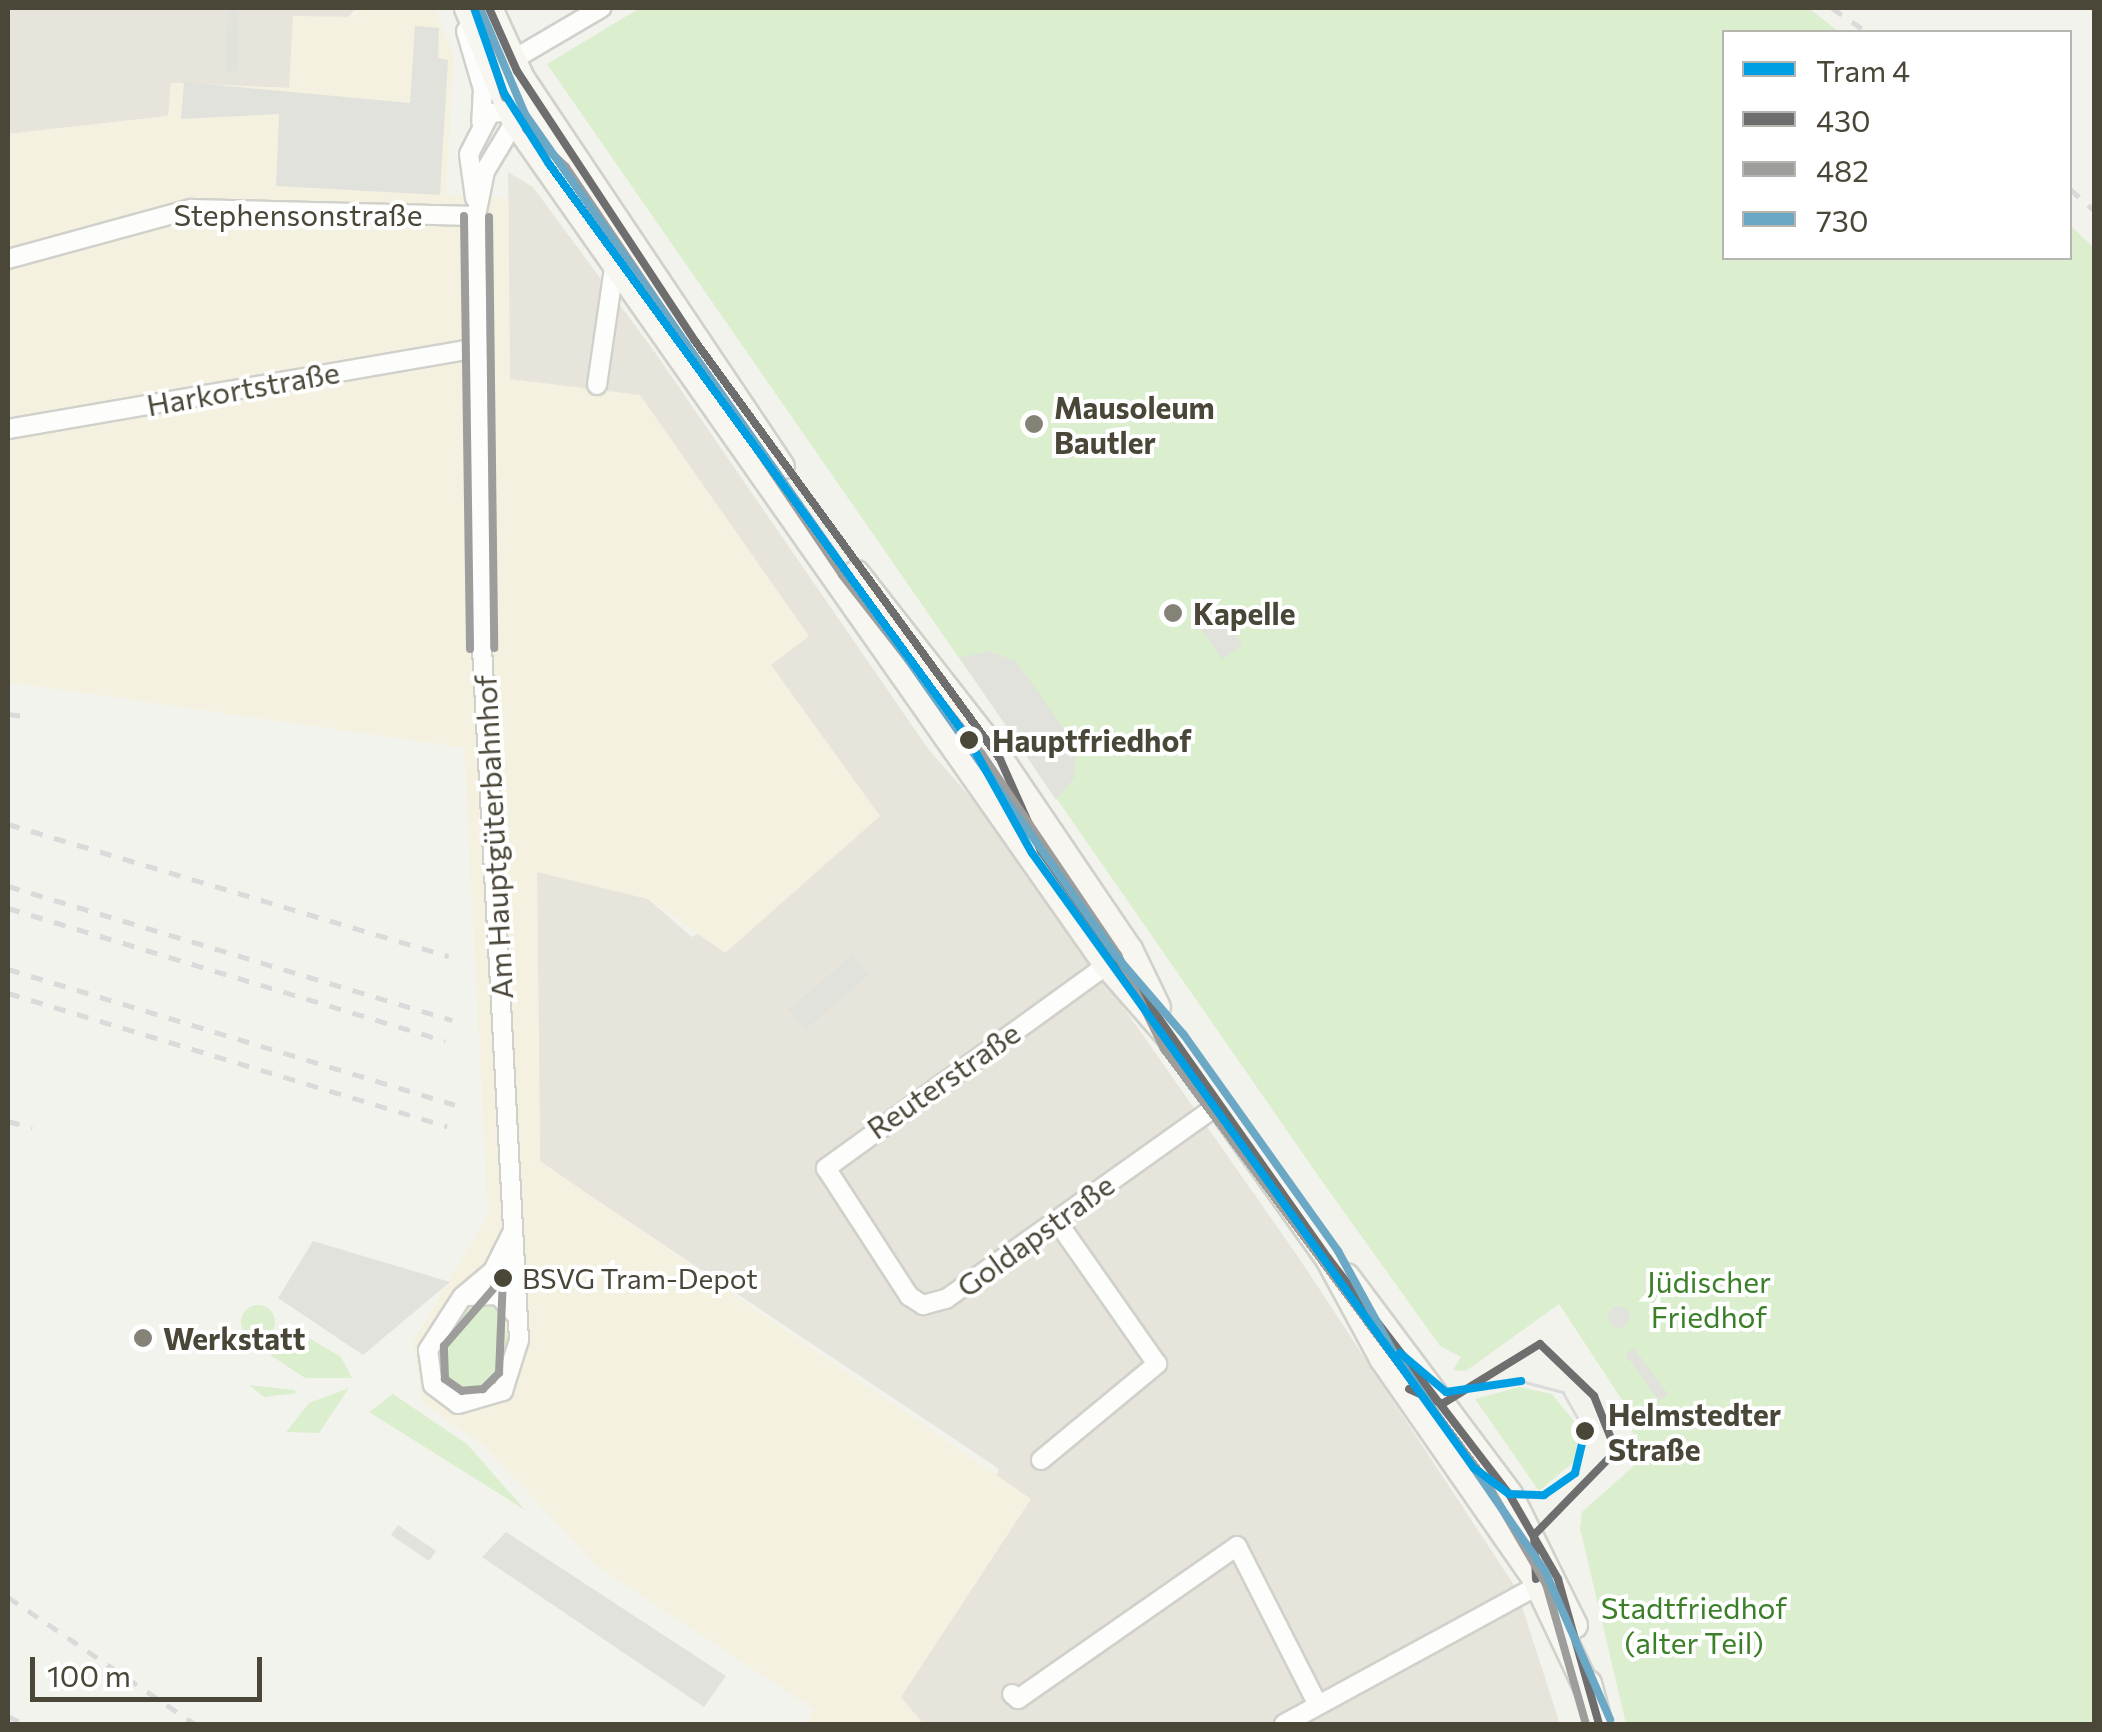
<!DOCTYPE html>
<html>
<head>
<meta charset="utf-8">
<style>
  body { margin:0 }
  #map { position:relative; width:2102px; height:1732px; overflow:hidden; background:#f3f3ee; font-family:Commissioner,sans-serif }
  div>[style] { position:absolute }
  .residential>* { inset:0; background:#e7e5db }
  .commercial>* { inset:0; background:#f5f1e1 }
  .green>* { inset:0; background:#dbeece }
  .round { border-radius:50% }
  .parking>* { inset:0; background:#e2e2dc }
  .roads { filter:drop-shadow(2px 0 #d1d1cb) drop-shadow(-2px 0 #d1d1cb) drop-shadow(0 2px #d1d1cb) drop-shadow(0 -2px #d1d1cb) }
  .minor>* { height:18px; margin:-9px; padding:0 9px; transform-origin:9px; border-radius:9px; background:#fdfdfc }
  .secondary>* { height:25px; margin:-12.5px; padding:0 12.5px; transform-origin:12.5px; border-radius:12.5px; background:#f7f6f1 }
  .tram>* { height:2.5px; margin:-1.25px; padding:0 1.25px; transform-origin:1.25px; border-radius:1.25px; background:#dadada }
  .rail>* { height:5px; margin-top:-2.5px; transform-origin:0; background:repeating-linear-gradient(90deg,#dadada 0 12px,transparent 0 24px) }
  .bus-1>* { height:8px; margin:-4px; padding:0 4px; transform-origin:4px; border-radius:4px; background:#6e6e6e }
  .bus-2>* { height:8px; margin:-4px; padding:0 4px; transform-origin:4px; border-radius:4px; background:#9d9d9c }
  .bus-3>* { height:8px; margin:-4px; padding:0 4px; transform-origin:4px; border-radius:4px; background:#6ba8c5 }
  .tram-1>* { height:8px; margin:-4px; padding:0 4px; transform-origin:4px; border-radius:4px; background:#009ee3 }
  .dots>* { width:28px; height:28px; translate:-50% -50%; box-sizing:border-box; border:5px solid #fff; border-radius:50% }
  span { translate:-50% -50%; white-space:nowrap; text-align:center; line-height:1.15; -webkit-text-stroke:8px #fff; paint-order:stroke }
  .bus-label { font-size:28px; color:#4a4638 }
  .left { translate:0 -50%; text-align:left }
  .street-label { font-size:30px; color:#4a4638 }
  .poi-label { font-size:30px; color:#4a4638; font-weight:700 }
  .stop-label { font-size:30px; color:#4a4638; font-weight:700 }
  .park-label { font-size:30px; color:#3b7f29 }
  .frame { position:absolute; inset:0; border:10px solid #4a4638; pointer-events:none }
  .legend { position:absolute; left:1722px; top:30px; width:350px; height:230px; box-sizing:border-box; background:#fff; border:2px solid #b7b5af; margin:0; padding:12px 18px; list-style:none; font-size:30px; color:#4a4638 }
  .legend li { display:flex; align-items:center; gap:20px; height:50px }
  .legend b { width:50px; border:2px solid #b7b5af }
  .scale { position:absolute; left:30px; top:1657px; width:232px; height:45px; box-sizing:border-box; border:5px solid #4a4638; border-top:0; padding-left:12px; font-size:30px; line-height:35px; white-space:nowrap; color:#4a4638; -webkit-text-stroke:8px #fff; paint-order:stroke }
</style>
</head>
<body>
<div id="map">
  <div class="residential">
    <i style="clip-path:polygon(8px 8px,356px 8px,289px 88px,171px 83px,169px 116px,8px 134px)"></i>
    <i style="clip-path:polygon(508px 172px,533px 187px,654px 351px,929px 750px,1000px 831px,1301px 1261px,1516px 1588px,1560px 1724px,923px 1724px,901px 1697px,999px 1469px,540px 1162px,537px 871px,619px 888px,648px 899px,692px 937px,701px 931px,769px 663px,808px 636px,510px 379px)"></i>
  </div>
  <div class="commercial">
    <i style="clip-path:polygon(356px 8px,434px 8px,454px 54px,446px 195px,507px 198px,510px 379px,640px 395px,809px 636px,771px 665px,880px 816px,725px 953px,648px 899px,537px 872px,540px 1161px,1031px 1499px,901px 1697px,923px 1724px,806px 1724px,815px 1710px,597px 1566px,484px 1446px,422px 1402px,413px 1341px,488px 1215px,464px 748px,8px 682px,8px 134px,168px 116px,171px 83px,289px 88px,293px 16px,355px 17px)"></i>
  </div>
  <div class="green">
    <i style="clip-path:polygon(640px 8px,1808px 8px,1840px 32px,1724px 32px,1724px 258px,2070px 258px,2070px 225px,2094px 248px,2094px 1724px,1626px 1724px,1580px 1528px,1582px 1512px,1637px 1463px,1642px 1446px,1619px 1412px,1626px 1406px,1559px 1304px,1466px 1371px,1453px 1370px,1461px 1357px,1440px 1346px,1324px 1184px,547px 64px)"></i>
    <i style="clip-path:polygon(494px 1302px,510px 1341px,497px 1386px,460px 1396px,435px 1369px,437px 1347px,467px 1304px)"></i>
    <i class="round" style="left:241px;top:1305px;width:34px;height:34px"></i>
    <i style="clip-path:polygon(302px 1334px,341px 1357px,352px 1378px,305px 1378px,270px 1355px)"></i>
    <i style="clip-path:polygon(249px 1385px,294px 1390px,297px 1393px,264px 1397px)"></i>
    <i style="clip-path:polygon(1519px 1387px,1552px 1394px,1578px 1426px,1576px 1460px,1539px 1491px,1475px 1399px)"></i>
    <i style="clip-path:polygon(349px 1388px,319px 1433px,286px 1432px,309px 1403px)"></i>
    <i style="clip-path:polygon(393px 1394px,467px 1444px,525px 1510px,369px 1412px)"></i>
  </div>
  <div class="parking">
    <i style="clip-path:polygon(228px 8px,239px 8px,237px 71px,225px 71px)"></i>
    <i style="clip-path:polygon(415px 26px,439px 28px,438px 58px,448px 60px,440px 195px,276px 186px,279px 114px,181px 119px,184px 82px,410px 103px)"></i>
    <i style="clip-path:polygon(1210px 599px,1242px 645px,1222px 659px,1195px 620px)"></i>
    <i style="clip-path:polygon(988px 651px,1016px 661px,1076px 746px,1074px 778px,1056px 800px,960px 658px)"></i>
    <i style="clip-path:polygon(852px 955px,869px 975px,805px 1030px,788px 1010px)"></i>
    <i style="clip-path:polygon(313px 1241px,450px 1282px,363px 1355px,278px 1298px)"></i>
    <i class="round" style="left:1608px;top:1306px;width:22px;height:22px"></i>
    <i style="clip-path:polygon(1634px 1348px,1668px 1394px,1659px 1401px,1625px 1354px)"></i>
    <i style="clip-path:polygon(398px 1525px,436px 1551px,429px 1561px,391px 1535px)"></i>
    <i style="clip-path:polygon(506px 1532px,726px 1676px,704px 1707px,482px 1557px)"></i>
  </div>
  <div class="roads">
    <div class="minor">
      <i style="left:466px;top:31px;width:60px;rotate:73.7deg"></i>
      <i style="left:483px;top:89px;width:33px;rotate:93deg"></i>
      <i style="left:504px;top:65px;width:113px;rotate:-30.4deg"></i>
      <i style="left:475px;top:198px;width:44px;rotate:-97.8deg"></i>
      <i style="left:469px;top:154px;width:46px;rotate:-62.9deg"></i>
      <i style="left:490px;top:113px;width:32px;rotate:-5deg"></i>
      <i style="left:522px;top:110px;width:34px;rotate:40deg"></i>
      <i style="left:8px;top:259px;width:190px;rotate:-15.3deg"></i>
      <i style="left:191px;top:209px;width:285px;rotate:1.4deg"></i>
      <i style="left:597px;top:385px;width:124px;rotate:-81.7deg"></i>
      <i style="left:8px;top:429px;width:477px;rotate:-9.8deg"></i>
      <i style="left:1115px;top:959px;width:357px;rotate:144.1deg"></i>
      <i style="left:826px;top:1168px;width:153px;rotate:57deg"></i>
      <i style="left:909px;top:1296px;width:17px;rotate:33deg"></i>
      <i style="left:923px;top:1305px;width:24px;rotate:-15deg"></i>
      <i style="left:946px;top:1299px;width:335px;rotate:-35.5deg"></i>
      <i style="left:513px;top:1231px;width:45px;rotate:116.6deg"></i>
      <i style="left:493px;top:1271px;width:40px;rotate:140deg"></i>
      <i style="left:462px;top:1297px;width:63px;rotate:122.7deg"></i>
      <i style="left:428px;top:1350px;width:35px;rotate:82deg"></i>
      <i style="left:433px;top:1385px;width:31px;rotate:37deg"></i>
      <i style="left:458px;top:1404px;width:47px;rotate:-16.1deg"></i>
      <i style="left:503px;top:1391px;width:53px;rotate:-72.6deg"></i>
      <i style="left:519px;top:1340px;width:693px;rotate:-93.06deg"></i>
      <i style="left:482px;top:648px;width:432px;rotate:-90.8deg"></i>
      <i style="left:476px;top:216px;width:46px;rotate:-78.7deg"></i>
      <i style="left:485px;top:171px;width:62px;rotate:-58.9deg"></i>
      <i style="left:466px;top:1296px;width:32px;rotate:-2deg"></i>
      <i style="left:498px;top:1295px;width:30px;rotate:48deg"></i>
      <i style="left:1041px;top:1460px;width:151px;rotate:-39.6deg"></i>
      <i style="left:1157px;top:1364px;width:176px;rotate:-125deg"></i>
      <i style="left:1012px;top:1694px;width:8px;rotate:40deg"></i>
      <i style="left:1018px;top:1699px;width:267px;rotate:-34.9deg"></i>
      <i style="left:1237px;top:1546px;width:178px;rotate:63deg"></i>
      <i style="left:1284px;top:1724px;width:290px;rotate:-28.6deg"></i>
    </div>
    <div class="secondary">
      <i style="left:467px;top:8px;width:121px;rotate:67.2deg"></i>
      <i style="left:514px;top:120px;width:1031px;rotate:54.95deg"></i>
      <i style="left:1106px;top:964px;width:103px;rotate:48.9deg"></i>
      <i style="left:1174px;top:1042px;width:265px;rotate:54.5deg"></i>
      <i style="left:1328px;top:1258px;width:114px;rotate:61.6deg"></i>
      <i style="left:1382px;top:1358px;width:267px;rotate:55.2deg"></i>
      <i style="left:1534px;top:1577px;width:133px;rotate:64.6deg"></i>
      <i style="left:489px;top:8px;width:77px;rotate:65.4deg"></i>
      <i style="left:521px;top:78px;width:467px;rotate:56.2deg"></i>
      <i style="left:856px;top:573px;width:221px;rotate:52deg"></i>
      <i style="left:992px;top:747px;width:244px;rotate:55.9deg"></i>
      <i style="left:1129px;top:949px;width:64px;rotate:64.2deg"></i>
      <i style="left:1346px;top:1276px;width:272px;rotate:53.2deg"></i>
      <i style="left:1509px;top:1494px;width:146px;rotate:63.6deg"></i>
      <i style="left:1588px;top:1683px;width:42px;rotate:75deg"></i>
    </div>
  </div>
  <div class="tram">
    <i style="left:1521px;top:1381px;width:43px;rotate:14.7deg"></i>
    <i style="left:1563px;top:1392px;width:45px;rotate:60.6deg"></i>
  </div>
  <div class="rail">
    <i style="left:1832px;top:8px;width:42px;rotate:34.4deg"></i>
    <i style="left:2070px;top:189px;width:32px;rotate:41deg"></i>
    <i style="left:8px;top:714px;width:16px;rotate:7deg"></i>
    <i style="left:8px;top:824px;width:460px;rotate:16.7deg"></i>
    <i style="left:8px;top:886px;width:464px;rotate:16.8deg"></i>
    <i style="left:8px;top:908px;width:457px;rotate:16.9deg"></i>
    <i style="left:8px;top:969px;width:467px;rotate:16.9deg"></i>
    <i style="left:8px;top:993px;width:459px;rotate:16.9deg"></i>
    <i style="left:8px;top:1121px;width:25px;rotate:16deg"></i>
    <i style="left:8px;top:1597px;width:226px;rotate:34.2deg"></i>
    <i style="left:8px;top:1716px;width:18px;rotate:27deg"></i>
  </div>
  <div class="bus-1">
    <i style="left:489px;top:8px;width:69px;rotate:66deg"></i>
    <i style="left:517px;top:71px;width:323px;rotate:56.6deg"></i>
    <i style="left:695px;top:341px;width:517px;rotate:53.88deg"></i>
    <i style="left:1000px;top:759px;width:101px;rotate:66deg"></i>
    <i style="left:1041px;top:851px;width:498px;rotate:54.8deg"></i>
    <i style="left:1328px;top:1258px;width:297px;rotate:52.5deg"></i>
    <i style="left:1509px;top:1494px;width:98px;rotate:60deg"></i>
    <i style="left:1558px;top:1579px;width:151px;rotate:74.2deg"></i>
    <i style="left:1409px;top:1389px;width:36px;rotate:24deg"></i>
    <i style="left:1442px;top:1404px;width:115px;rotate:-31.5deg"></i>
    <i style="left:1540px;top:1344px;width:75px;rotate:43.9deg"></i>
    <i style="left:1594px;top:1396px;width:59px;rotate:68.2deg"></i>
    <i style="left:1616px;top:1451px;width:117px;rotate:134.3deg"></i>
    <i style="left:1534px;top:1535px;width:44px;rotate:87.4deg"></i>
  </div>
  <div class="bus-2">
    <i style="left:477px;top:12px;width:90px;rotate:72deg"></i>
    <i style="left:526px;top:129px;width:55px;rotate:43.5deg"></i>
    <i style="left:566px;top:167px;width:493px;rotate:55.9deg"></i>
    <i style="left:842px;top:575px;width:227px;rotate:52deg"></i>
    <i style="left:982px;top:754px;width:243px;rotate:55.9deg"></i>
    <i style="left:1118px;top:955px;width:105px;rotate:63.9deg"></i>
    <i style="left:1164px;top:1049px;width:535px;rotate:53.28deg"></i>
    <i style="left:1484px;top:1478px;width:123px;rotate:59.7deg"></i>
    <i style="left:1546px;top:1584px;width:146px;rotate:74.1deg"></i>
    <i style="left:464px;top:216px;width:433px;rotate:89.2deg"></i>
    <i style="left:489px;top:217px;width:431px;rotate:89.3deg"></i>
    <i style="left:503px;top:1278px;width:95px;rotate:92.4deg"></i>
    <i style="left:499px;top:1373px;width:23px;rotate:135deg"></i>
    <i style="left:483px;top:1389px;width:21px;rotate:175deg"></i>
    <i style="left:462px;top:1391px;width:21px;rotate:-145deg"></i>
    <i style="left:445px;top:1379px;width:33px;rotate:-92deg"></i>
    <i style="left:444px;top:1346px;width:90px;rotate:-49.1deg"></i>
  </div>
  <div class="bus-3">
    <i style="left:480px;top:8px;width:115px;rotate:67deg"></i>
    <i style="left:525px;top:114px;width:1029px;rotate:54.93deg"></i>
    <i style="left:1116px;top:956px;width:104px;rotate:49.3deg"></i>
    <i style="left:1184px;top:1035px;width:265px;rotate:54.5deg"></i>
    <i style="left:1338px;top:1251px;width:114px;rotate:61.2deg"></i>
    <i style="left:1393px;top:1351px;width:267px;rotate:55.4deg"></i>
    <i style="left:1545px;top:1571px;width:162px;rotate:66.3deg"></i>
  </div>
  <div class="tram-1">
    <i style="left:474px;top:8px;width:90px;rotate:70.6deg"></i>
    <i style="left:504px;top:93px;width:84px;rotate:57.6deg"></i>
    <i style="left:549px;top:164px;width:713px;rotate:53.9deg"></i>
    <i style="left:969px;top:740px;width:129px;rotate:60.9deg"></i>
    <i style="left:1032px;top:853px;width:757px;rotate:54.3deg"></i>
    <i style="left:1474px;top:1468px;width:44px;rotate:36.6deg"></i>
    <i style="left:1509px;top:1494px;width:35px;rotate:2deg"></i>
    <i style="left:1544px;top:1495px;width:38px;rotate:-35deg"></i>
    <i style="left:1575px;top:1473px;width:43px;rotate:-76.6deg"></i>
    <i style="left:1400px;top:1353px;width:60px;rotate:40.3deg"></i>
    <i style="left:1446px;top:1392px;width:76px;rotate:-8.3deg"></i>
  </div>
  <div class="dots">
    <i style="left:1034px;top:424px;background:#858378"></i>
    <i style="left:1173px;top:613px;background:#858378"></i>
    <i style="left:969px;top:740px;background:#4a4638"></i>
    <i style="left:503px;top:1278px;background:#4a4638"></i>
    <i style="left:143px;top:1338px;background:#858378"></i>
    <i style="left:1585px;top:1431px;background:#4a4638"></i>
  </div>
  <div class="bus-label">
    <span class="left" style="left:522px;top:1278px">BSVG Tram-Depot</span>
  </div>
  <div class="street-label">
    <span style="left:298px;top:214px">Stephensonstraße</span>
    <span style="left:243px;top:388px;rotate:-10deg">Harkortstraße</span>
    <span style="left:493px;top:837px;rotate:-93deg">Am Hauptgüterbahnhof</span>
    <span style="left:943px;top:1080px;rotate:-35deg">Reuterstraße</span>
    <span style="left:1035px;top:1235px;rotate:-36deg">Goldapstraße</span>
  </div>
  <div class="poi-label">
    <span class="left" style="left:1054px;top:424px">Mausoleum<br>Bautler</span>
    <span class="left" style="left:1193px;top:613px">Kapelle</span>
    <span class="left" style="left:163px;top:1338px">Werkstatt</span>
  </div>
  <div class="stop-label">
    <span class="left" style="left:992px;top:740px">Hauptfriedhof</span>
    <span class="left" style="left:1608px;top:1431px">Helmstedter<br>Straße</span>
  </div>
  <div class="park-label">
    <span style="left:1709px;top:1298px">Jüdischer<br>Friedhof</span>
    <span style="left:1694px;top:1624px">Stadtfriedhof<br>(alter Teil)</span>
  </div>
  <div class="frame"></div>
  <ul class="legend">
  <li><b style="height:12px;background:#009ee3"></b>Tram 4</li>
  <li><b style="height:12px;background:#6e6e6e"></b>430</li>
  <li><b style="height:12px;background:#9d9d9c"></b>482</li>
  <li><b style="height:12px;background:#6ba8c5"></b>730</li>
  </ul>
  <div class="scale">100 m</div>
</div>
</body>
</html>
